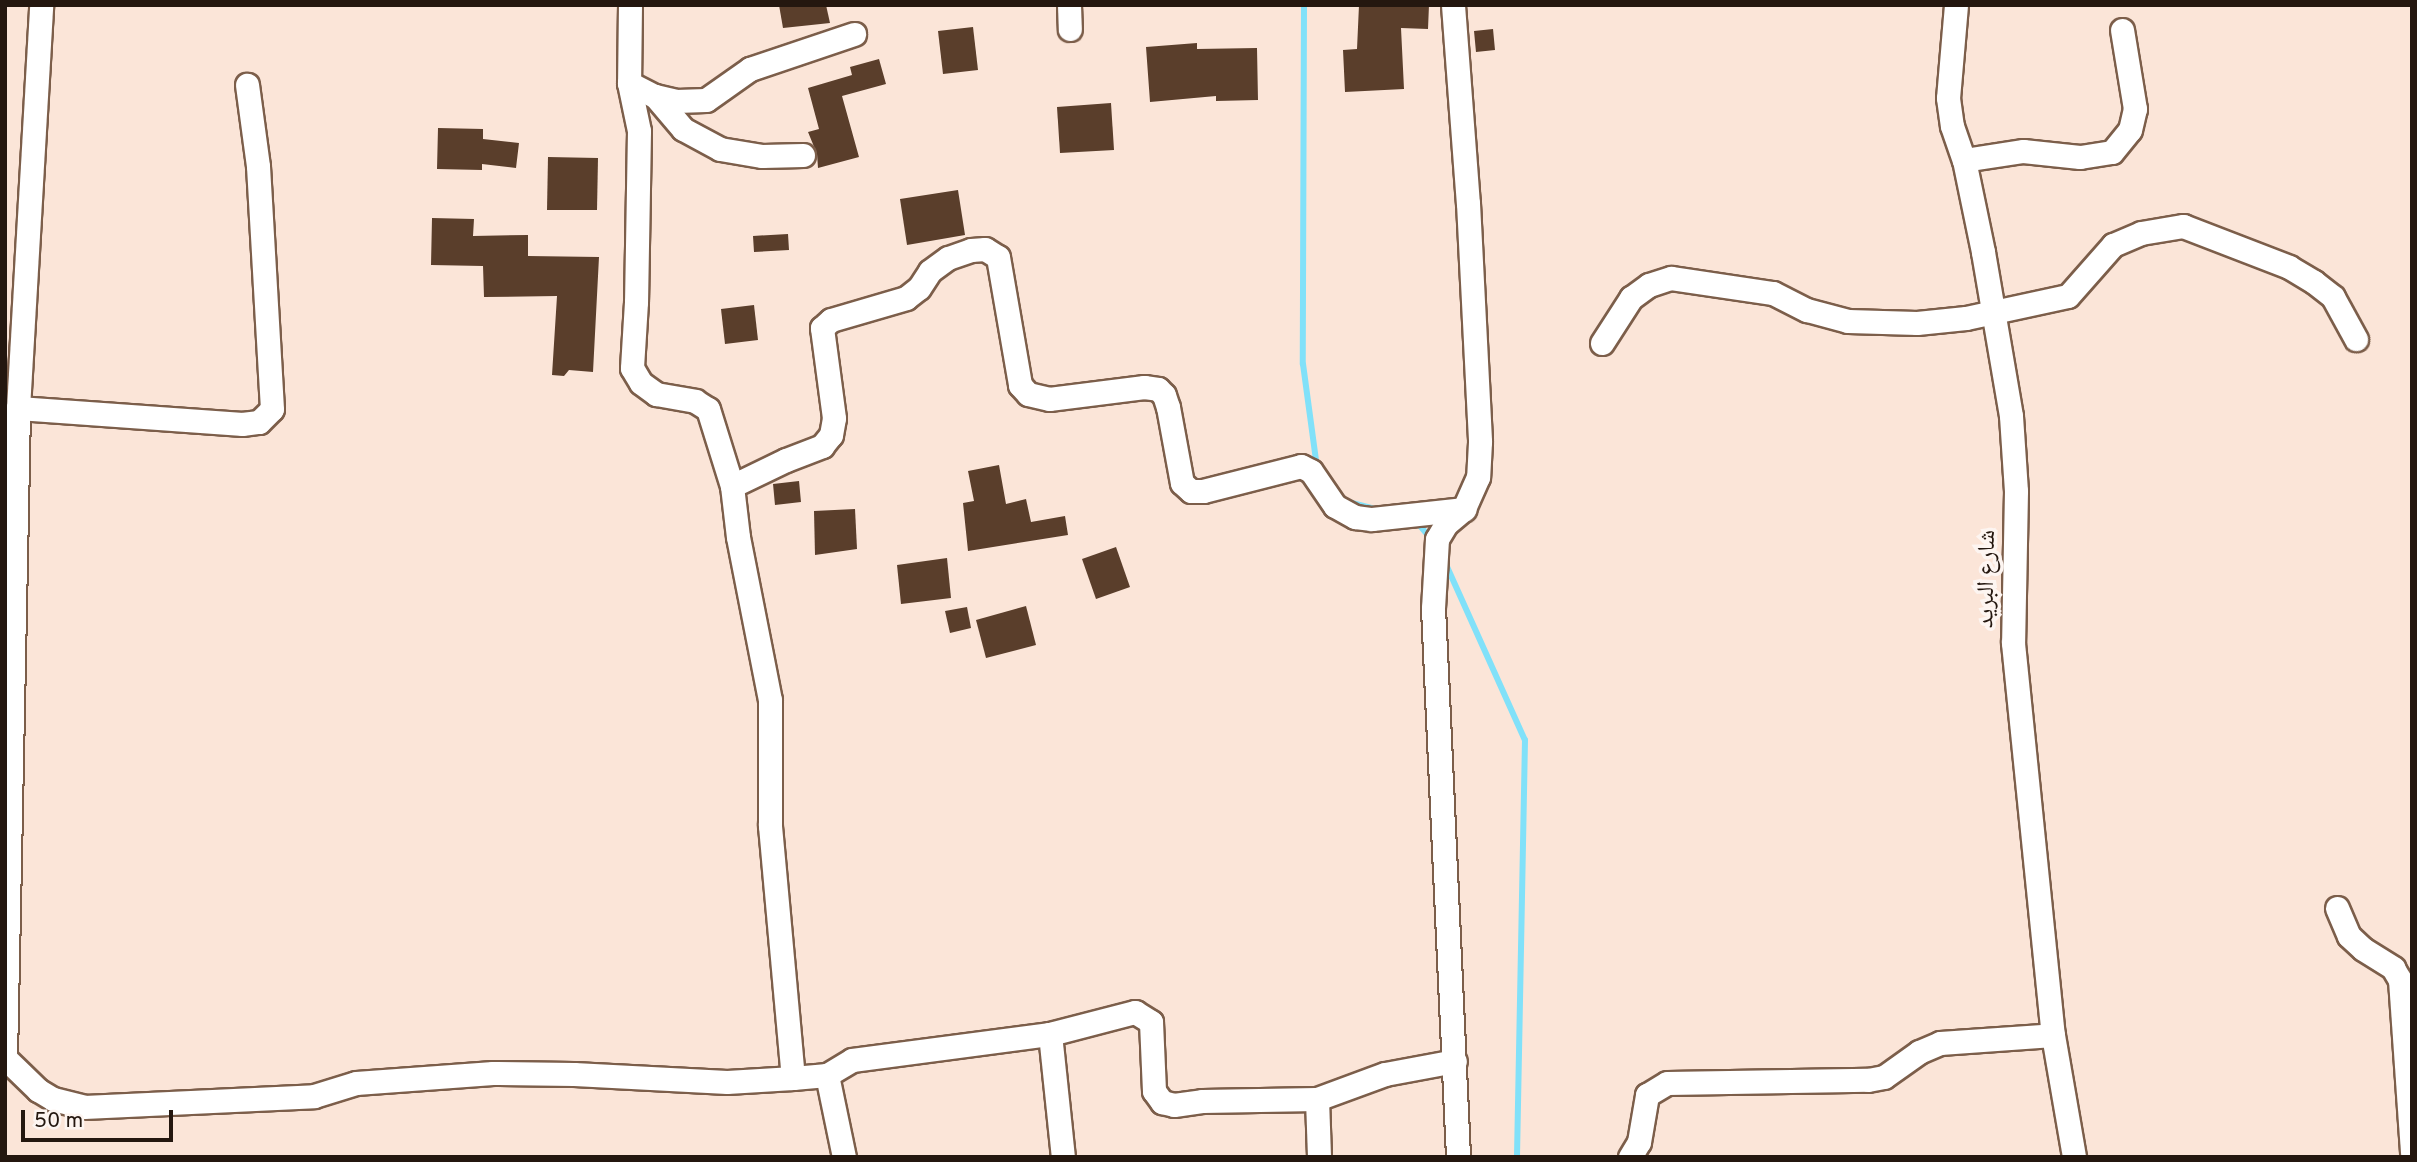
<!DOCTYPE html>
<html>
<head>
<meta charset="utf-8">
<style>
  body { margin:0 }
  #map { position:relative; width:2417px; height:1162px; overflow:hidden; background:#fbe5d8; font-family:Overpass,"Noto Naskh Arabic",sans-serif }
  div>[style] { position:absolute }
  .stream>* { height:6px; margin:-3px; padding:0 3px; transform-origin:3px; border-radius:3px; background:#81e1f9 }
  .building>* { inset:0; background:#5a3e2b }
  .roads { filter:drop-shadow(2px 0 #7c5e4a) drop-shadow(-2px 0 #7c5e4a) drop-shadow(0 2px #7c5e4a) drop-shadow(0 -2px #7c5e4a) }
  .minor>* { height:23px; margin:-11.5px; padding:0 11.5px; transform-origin:11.5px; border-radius:11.5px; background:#fff }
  span { translate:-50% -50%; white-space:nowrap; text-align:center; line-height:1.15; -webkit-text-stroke:7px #fdf5f1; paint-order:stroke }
  .street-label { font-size:24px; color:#24170f }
  .frame { position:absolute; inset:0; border:7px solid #24170f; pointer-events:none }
  .scale { position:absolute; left:21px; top:1110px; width:152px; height:32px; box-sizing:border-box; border:4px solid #24170f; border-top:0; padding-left:9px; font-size:21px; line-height:24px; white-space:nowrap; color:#24170f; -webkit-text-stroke:5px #fdf5f1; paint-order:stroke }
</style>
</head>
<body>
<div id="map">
  <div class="stream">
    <i style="left:1304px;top:5px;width:359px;rotate:90.2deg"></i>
    <i style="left:1303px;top:364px;width:104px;rotate:82.3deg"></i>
    <i style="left:1348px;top:502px;width:25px;rotate:14deg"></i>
    <i style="left:1416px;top:521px;width:23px;rotate:50deg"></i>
    <i style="left:1444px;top:560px;width:197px;rotate:65.8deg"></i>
    <i style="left:1525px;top:740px;width:417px;rotate:91.1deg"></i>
  </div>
  <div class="building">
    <i style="clip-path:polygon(779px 5px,826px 5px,830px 23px,783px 28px)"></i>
    <i style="clip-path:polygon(1359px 5px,1429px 5px,1428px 29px,1401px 28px,1404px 89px,1345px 92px,1343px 50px,1357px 49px)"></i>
    <i style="clip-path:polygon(973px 27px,978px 70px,943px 74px,938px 31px)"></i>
    <i style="clip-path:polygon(1493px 29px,1495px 50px,1476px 52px,1474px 31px)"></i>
    <i style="clip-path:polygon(1197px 43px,1197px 49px,1257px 48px,1258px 100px,1216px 101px,1216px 96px,1150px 102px,1146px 47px)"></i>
    <i style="clip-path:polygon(879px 59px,886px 84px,842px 96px,859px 157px,818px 168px,817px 154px,808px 132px,819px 129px,808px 88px,852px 75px,850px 67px)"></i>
    <i style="clip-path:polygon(1111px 103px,1114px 150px,1060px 153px,1057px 107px)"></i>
    <i style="clip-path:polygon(438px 128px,483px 129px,483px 139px,519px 143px,516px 168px,482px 164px,482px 170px,437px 169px)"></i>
    <i style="clip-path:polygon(548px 157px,598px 158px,597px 210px,547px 210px)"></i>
    <i style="clip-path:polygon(958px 190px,965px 235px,907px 245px,900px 199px)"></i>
    <i style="clip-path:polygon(432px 218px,474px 219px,473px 236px,528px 235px,528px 256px,599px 257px,593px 372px,569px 370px,564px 376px,552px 375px,557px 296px,484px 297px,483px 266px,431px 265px)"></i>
    <i style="clip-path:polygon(788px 234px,789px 250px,754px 252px,753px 236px)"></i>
    <i style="clip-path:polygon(754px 305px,758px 340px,725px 344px,721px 309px)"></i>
    <i style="clip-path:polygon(999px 465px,1006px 504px,1026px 499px,1031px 522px,1065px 516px,1068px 535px,968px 551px,963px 503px,974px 501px,968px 471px)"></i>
    <i style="clip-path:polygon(799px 481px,801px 502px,775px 505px,773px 484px)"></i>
    <i style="clip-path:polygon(855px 509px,857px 549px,815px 555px,814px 511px)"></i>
    <i style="clip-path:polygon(1116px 547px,1130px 587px,1096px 599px,1082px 559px)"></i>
    <i style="clip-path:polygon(947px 558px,951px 598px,901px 604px,897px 565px)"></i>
    <i style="clip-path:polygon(1026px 606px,1036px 645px,986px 658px,976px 620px)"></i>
    <i style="clip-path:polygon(967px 607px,971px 628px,950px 633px,945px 611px)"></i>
  </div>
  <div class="roads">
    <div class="minor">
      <i style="left:630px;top:5px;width:78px;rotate:90.7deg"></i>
      <i style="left:629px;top:83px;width:49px;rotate:78.2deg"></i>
      <i style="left:639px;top:131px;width:171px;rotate:91deg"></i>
      <i style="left:636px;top:302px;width:66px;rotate:93.5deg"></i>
      <i style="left:632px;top:368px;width:17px;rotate:59deg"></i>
      <i style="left:641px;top:383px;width:19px;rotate:36deg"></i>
      <i style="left:656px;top:394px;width:40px;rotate:10deg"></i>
      <i style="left:695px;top:401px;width:15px;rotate:32deg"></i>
      <i style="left:708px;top:409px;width:81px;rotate:72.7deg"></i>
      <i style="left:732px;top:486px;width:51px;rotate:83.3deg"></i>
      <i style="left:738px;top:537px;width:166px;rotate:78.9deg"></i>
      <i style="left:770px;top:700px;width:126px;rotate:90deg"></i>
      <i style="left:770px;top:826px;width:253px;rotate:84.8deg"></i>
      <i style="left:1069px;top:5px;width:24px;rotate:88deg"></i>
      <i style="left:1453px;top:5px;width:199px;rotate:85.7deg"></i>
      <i style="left:1468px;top:203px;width:239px;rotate:87.1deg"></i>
      <i style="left:1480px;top:442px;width:35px;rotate:93deg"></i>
      <i style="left:1478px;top:477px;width:35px;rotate:114deg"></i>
      <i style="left:1464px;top:509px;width:23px;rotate:140deg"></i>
      <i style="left:1446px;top:524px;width:17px;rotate:121deg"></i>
      <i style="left:1437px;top:539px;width:69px;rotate:93.3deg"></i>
      <i style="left:1433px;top:608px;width:550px;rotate:87.39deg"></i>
      <i style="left:1956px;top:5px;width:93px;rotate:94.9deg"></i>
      <i style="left:1948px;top:98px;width:28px;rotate:82deg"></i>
      <i style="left:1952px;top:126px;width:36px;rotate:71deg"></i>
      <i style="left:1964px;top:160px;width:94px;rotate:78.3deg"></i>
      <i style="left:1983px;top:252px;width:166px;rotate:80.3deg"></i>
      <i style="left:2011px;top:416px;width:75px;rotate:86.2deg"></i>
      <i style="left:2016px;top:491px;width:152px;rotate:91.1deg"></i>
      <i style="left:2013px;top:643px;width:394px;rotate:84.2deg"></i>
      <i style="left:2053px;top:1035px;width:124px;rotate:80.2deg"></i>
      <i style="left:629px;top:83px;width:29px;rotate:27deg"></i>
      <i style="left:655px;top:96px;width:22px;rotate:13deg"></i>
      <i style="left:676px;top:101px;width:30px;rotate:-2deg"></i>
      <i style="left:706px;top:100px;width:54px;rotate:-35.2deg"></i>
      <i style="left:750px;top:69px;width:110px;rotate:-18.6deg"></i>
      <i style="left:655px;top:96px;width:43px;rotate:49.7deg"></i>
      <i style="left:683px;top:129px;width:42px;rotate:28.4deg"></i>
      <i style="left:720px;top:149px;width:43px;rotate:9.5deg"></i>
      <i style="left:762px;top:156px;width:41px;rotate:-1.4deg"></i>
      <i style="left:1964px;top:160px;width:60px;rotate:-8.7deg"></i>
      <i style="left:2023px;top:151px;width:57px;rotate:6deg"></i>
      <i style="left:2080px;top:157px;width:32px;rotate:-9deg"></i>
      <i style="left:2112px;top:152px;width:28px;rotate:-51deg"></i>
      <i style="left:2130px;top:130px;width:22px;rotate:-77deg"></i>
      <i style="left:2135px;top:109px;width:80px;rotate:-99.3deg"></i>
      <i style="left:1602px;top:343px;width:54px;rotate:-57.2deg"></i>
      <i style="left:1631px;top:298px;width:22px;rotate:-36deg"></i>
      <i style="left:1649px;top:285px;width:23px;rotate:-18deg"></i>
      <i style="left:1671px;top:278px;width:103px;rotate:8.4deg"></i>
      <i style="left:1773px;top:293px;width:38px;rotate:27deg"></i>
      <i style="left:1807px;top:310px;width:42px;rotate:15deg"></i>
      <i style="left:1848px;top:321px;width:69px;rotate:1.7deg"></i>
      <i style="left:1917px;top:323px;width:49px;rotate:-5.8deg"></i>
      <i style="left:1966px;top:318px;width:104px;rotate:-12.2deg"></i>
      <i style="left:2068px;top:296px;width:68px;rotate:-48.6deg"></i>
      <i style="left:2113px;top:245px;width:30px;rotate:-23deg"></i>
      <i style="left:2141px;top:233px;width:43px;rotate:-9.5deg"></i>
      <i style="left:2183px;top:226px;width:114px;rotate:21.1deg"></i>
      <i style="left:2289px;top:267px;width:29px;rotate:31deg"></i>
      <i style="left:2314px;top:282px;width:24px;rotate:38deg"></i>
      <i style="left:2333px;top:297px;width:48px;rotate:61.3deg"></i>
      <i style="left:18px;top:408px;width:225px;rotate:4.1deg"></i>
      <i style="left:242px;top:424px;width:17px;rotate:-7deg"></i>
      <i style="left:259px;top:422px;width:18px;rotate:-45deg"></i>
      <i style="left:272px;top:409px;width:243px;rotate:-93.3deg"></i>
      <i style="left:258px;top:166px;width:82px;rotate:-97.7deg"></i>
      <i style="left:732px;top:486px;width:60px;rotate:-25.7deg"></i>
      <i style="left:786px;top:460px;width:39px;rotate:-21deg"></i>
      <i style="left:822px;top:446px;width:14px;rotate:-51deg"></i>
      <i style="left:831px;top:435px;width:17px;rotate:-80deg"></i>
      <i style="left:834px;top:418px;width:91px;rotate:-97.6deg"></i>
      <i style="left:822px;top:328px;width:12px;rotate:-42deg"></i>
      <i style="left:831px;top:320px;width:78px;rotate:-16.3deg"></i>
      <i style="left:906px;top:298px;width:16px;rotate:-38deg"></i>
      <i style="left:919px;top:288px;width:20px;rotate:-57deg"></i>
      <i style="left:930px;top:271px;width:22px;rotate:-36deg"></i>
      <i style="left:948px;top:258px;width:24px;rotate:-19deg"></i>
      <i style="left:971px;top:250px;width:14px;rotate:-4deg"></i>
      <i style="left:985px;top:249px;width:15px;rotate:32deg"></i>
      <i style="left:998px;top:257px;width:130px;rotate:80.2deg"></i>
      <i style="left:1020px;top:385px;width:12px;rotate:48deg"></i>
      <i style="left:1028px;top:394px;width:22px;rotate:13deg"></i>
      <i style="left:1049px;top:399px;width:96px;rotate:-7.2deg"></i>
      <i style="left:1144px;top:387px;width:14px;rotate:8deg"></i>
      <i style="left:1158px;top:389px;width:8px;rotate:45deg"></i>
      <i style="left:1164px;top:395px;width:13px;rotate:72deg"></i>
      <i style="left:1168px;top:407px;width:77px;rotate:79.6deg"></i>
      <i style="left:1182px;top:483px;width:12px;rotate:42deg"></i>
      <i style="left:1191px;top:491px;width:12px"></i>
      <i style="left:1203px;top:491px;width:101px;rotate:-14.3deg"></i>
      <i style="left:1301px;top:466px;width:11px;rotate:27deg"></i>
      <i style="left:1311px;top:471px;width:42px;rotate:55.6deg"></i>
      <i style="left:1335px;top:506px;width:23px;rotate:29deg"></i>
      <i style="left:1355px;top:517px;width:17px;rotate:7deg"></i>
      <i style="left:1372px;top:519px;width:93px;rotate:-6.2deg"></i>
      <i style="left:2337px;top:908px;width:30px;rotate:67deg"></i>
      <i style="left:2349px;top:936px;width:19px;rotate:43deg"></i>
      <i style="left:2363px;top:949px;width:36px;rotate:32deg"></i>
      <i style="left:2393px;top:968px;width:14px;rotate:60deg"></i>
      <i style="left:2400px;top:980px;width:172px;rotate:86deg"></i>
      <i style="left:1050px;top:1034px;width:124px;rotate:84deg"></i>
      <i style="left:5px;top:1058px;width:46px;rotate:44.1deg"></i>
      <i style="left:38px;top:1090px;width:17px;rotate:31deg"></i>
      <i style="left:53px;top:1099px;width:32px;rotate:14deg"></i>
      <i style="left:84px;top:1107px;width:230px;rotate:-2.7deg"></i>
      <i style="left:314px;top:1096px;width:44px;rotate:-17.2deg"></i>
      <i style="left:356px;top:1083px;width:137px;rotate:-4.2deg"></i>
      <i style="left:493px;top:1073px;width:81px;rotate:0.7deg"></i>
      <i style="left:574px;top:1074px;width:153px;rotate:3deg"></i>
      <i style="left:727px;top:1082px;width:66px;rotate:-3.5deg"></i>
      <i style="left:793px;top:1078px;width:34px;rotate:-5deg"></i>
      <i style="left:827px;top:1075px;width:29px;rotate:-31deg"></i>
      <i style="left:852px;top:1060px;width:200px;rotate:-7.5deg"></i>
      <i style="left:1050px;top:1034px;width:88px;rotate:-14.5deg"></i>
      <i style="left:1135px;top:1012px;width:19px;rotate:32deg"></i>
      <i style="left:1151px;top:1022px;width:69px;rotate:87.5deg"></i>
      <i style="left:1154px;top:1091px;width:14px;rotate:54deg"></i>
      <i style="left:1162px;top:1102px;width:12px;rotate:14deg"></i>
      <i style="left:1174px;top:1105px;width:28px;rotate:-8deg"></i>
      <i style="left:1202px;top:1101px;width:115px;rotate:-1deg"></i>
      <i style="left:1317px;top:1099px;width:72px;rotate:-20.2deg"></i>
      <i style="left:1385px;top:1074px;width:71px;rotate:-10.5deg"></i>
      <i style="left:5px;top:1058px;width:650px;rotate:-88.85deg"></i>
      <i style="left:18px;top:408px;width:404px;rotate:-86.7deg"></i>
      <i style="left:827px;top:1075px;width:84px;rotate:78.3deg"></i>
      <i style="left:1317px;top:1099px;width:58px;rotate:88deg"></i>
      <i style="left:1630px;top:1157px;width:17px;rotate:-59deg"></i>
      <i style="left:1639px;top:1142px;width:48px;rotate:-80.3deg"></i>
      <i style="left:1647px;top:1095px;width:23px;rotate:-31deg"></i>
      <i style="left:1667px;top:1083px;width:201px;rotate:-0.9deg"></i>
      <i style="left:1868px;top:1080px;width:16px;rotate:-11deg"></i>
      <i style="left:1884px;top:1077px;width:43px;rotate:-35.5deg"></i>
      <i style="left:1919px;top:1052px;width:23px;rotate:-23deg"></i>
      <i style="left:1940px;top:1043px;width:113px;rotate:-4deg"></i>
    </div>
  </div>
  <div class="street-label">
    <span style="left:1988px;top:579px;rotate:-89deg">شارع البريد</span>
  </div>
  <div class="frame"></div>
  <div class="scale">50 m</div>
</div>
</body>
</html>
